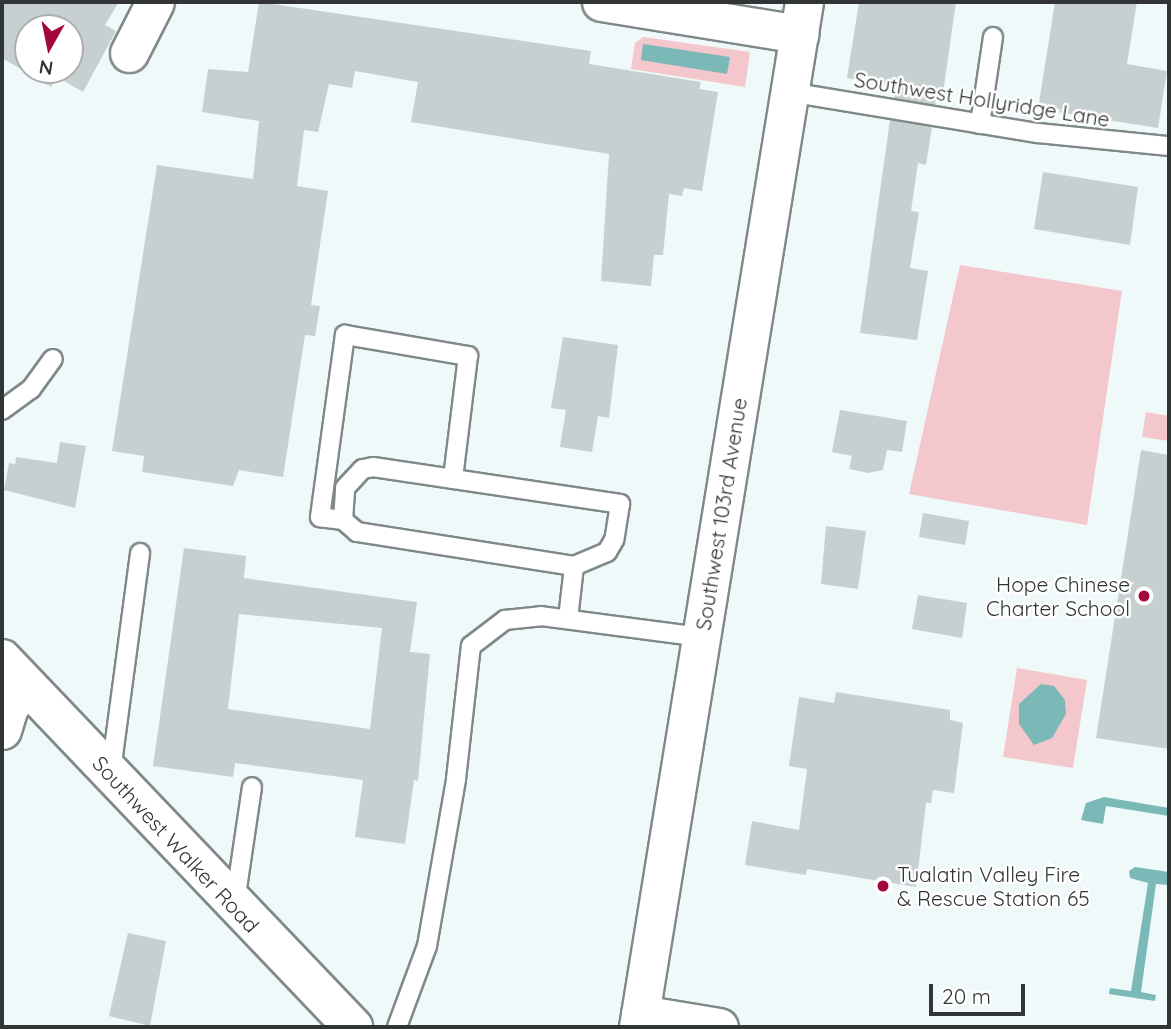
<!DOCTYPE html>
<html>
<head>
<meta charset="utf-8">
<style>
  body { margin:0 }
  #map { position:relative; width:1171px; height:1029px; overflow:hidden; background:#eff9f9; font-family:Quicksand,sans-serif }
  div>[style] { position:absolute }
  .green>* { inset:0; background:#f3c7cb }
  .water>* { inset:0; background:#7bb9b8 }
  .building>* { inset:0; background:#c6d0d0 }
  .roads { filter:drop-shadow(2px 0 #808989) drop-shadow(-2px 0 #808989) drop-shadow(0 2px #808989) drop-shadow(0 -2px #808989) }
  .lane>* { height:18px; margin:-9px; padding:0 9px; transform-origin:9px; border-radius:9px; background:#fff }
  .street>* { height:37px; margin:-18.5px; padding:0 18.5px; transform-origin:18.5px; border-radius:18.5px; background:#fff }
  .secondary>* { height:38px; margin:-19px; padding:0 19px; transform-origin:19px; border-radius:19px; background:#fff }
  .dots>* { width:19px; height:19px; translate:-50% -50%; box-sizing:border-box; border:4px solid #fff; border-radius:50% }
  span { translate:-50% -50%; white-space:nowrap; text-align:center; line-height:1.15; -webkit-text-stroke:5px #fff; paint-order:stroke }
  .street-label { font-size:21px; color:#313535 }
  .poi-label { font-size:21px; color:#313535 }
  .right { translate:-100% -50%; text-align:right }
  .left { translate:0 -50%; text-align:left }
  .frame { position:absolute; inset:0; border:4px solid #313535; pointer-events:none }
  .north { position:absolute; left:14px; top:14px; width:70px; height:70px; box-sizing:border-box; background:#fff; border:2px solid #adaeae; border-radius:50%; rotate:189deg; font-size:19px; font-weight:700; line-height:28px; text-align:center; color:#313535 }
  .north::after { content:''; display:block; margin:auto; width:24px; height:32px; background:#a4083b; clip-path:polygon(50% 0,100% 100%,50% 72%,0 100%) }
  .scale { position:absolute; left:929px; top:984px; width:96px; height:32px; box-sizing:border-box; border:4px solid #313535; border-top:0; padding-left:9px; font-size:21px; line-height:24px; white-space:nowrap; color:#313535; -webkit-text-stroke:5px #fff; paint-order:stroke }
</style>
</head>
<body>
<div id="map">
  <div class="green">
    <i style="clip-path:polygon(643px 37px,750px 52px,745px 87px,631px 69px,635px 43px)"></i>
    <i style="clip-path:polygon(960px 265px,1122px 291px,1087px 525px,909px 494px)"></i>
    <i style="clip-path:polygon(1146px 412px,1169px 416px,1169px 441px,1142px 437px)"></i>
    <i style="clip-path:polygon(1017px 668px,1087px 680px,1073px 768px,1003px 757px)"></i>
  </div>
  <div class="water">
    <i style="clip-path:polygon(643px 44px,730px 57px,727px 74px,641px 60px)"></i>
    <i style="clip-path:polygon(1041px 684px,1054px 686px,1065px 700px,1066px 714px,1052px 738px,1034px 745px,1019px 724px,1019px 704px)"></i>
    <i style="clip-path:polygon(1104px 797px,1169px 808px,1169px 816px,1106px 806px,1103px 824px,1081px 820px,1086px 803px)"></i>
    <i style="clip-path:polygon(1135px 867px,1169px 872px,1169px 885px,1156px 884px,1141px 992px,1156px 995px,1155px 1001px,1109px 994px,1110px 988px,1131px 991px,1148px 883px,1130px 878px,1129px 871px)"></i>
  </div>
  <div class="building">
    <i style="clip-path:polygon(evenodd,2px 2px,119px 2px,105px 25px,116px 31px,83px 92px,57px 77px,51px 87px,2px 58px,2px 2px,28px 28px,70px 28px,70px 70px,28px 70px,28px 28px)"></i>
    <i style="clip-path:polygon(259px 2px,591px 51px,589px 64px,701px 82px,699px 89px,718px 92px,702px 191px,684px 188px,682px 196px,669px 194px,663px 255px,654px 255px,651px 286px,601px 281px,609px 154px,411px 122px,418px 82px,355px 71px,352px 88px,329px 84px,318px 132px,304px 130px,297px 186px,328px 191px,311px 305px,320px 306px,315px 336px,305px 335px,283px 477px,239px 470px,233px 486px,142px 472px,144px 456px,112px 451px,157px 165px,253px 179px,259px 121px,202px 112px,208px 69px,248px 72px)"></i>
    <i style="clip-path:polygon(859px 2px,956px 2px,943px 93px,937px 92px,935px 105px,894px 98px,896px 86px,847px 78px)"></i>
    <i style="clip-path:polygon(1055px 2px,1137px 2px,1127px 64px,1167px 71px,1158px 128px,1038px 109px)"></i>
    <i style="clip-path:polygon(890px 120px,932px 127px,926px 165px,918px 163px,911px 211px,919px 212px,910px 268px,928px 271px,917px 340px,860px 333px)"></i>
    <i style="clip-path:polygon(1043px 172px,1138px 187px,1130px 245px,1034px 229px)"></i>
    <i style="clip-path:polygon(563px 337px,618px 345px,609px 418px,598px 416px,592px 452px,560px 447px,566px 410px,551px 408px)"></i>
    <i style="clip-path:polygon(840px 410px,907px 421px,902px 452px,887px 450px,883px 470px,868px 473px,849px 469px,852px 456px,832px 452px)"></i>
    <i style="clip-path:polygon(60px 442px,86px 446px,75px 508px,4px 490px,9px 463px,15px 464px,16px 457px,57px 463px)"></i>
    <i style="clip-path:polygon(1141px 450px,1169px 455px,1169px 749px,1096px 738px)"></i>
    <i style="clip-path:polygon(923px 513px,969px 521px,965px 545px,919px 537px)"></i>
    <i style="clip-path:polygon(826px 526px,866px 531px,858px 589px,821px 584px)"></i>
    <i style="clip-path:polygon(evenodd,184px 548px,246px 556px,244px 578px,417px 602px,410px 652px,430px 654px,418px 781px,414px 780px,405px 844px,355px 837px,363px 780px,235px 763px,233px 777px,153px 766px,184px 548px,239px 614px,382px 628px,370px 729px,228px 709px,239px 614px)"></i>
    <i style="clip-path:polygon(918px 595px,967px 603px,962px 638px,912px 629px)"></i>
    <i style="clip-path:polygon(836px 692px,950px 710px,950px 720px,963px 723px,954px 793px,933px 790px,931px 803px,926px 803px,916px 887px,807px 869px,806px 875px,745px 865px,752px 821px,799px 830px,807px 769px,789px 766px,799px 697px,834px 703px)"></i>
    <i style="clip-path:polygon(128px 933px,166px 941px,150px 1026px,109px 1016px)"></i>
  </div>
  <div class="roads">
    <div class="lane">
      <i style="left:789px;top:92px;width:252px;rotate:9.4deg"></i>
      <i style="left:1038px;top:133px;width:132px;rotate:5.7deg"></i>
      <i style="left:980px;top:124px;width:88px;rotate:-81.5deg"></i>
      <i style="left:2px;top:410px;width:36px;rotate:-36deg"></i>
      <i style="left:31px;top:389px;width:37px;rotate:-54deg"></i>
      <i style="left:373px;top:467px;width:250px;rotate:8.5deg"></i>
      <i style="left:620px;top:504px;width:36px;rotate:99deg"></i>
      <i style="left:614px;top:540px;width:14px;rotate:120deg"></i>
      <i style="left:607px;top:552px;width:36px;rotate:157deg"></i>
      <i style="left:574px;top:566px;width:220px;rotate:-171.1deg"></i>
      <i style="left:357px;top:532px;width:18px;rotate:-139deg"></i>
      <i style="left:343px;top:520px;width:32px;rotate:-86deg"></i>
      <i style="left:345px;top:488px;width:26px;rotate:-47deg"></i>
      <i style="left:363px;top:469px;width:10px;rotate:-11deg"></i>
      <i style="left:343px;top:520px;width:23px;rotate:-173deg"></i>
      <i style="left:320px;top:517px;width:184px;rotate:-82.2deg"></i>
      <i style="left:345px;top:335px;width:125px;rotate:9.7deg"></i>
      <i style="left:468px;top:356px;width:124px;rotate:97deg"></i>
      <i style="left:568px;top:619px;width:53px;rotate:-83.5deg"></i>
      <i style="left:111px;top:771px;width:220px;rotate:-82.4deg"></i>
      <i style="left:235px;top:902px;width:116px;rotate:-81.6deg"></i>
      <i style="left:397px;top:1027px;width:86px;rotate:-69.7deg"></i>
      <i style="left:427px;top:946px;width:169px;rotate:-80.1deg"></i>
      <i style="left:456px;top:779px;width:134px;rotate:-83.6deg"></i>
      <i style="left:471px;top:646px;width:43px;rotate:-37.4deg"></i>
      <i style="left:505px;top:620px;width:36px;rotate:-6deg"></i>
      <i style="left:541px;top:616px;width:161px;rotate:7.5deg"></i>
    </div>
    <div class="street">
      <i style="left:601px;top:2px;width:201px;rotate:9.2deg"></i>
      <i style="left:129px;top:53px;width:57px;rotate:-63deg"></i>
      <i style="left:2px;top:730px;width:24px;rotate:-73deg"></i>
      <i style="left:9px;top:707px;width:28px;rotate:-51deg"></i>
      <i style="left:640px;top:1014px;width:80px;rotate:9.3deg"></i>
      <i style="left:638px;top:1027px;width:1038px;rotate:-80.8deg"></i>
    </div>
    <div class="secondary">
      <i style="left:2px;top:659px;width:509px;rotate:46.35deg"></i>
    </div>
  </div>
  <div class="dots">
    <i style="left:1144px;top:596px;background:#a4083b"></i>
    <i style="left:883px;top:886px;background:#a4083b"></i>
  </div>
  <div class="street-label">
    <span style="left:982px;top:99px;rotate:9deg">Southwest Hollyridge Lane</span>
    <span style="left:721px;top:514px;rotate:-81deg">Southwest 103rd Avenue</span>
    <span style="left:176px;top:844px;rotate:47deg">Southwest Walker Road</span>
  </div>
  <div class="poi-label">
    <span class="right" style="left:1130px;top:596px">Hope Chinese<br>Charter School</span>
    <span class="left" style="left:897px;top:886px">Tualatin Valley Fire<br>&amp; Rescue Station 65</span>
  </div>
  <div class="frame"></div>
  <div class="north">N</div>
  <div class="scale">20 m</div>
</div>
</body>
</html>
